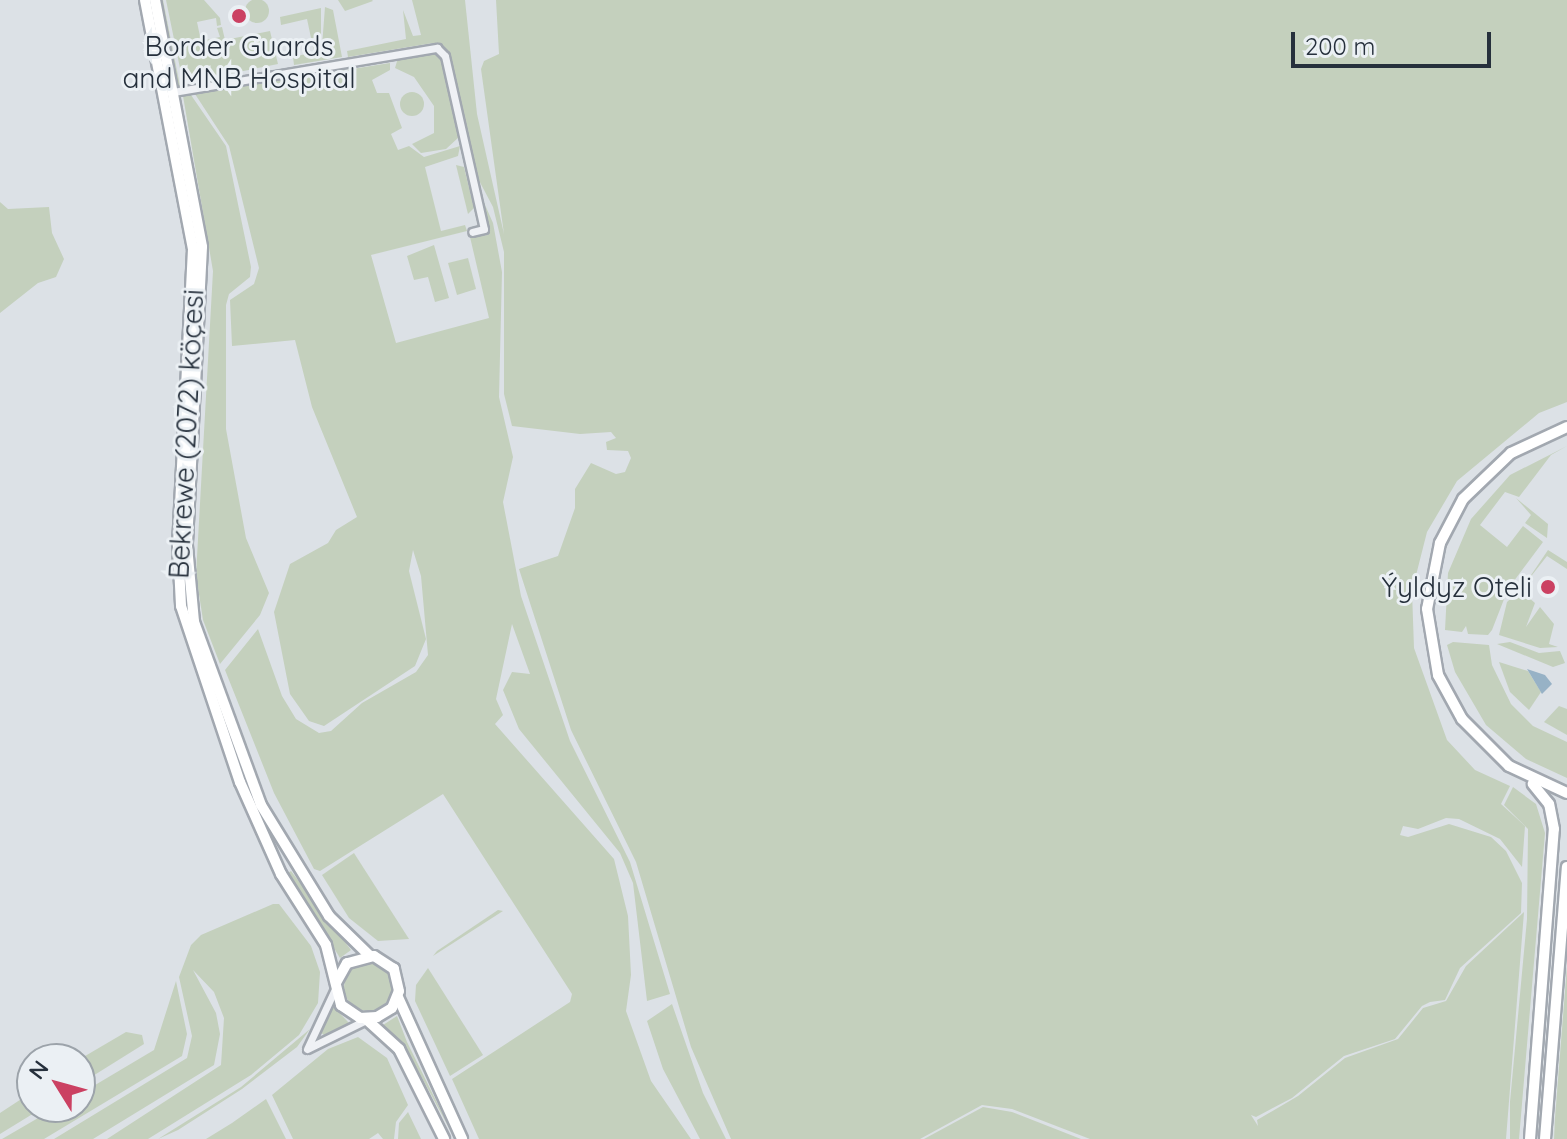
<!DOCTYPE html>
<html>
<head>
<meta charset="utf-8">
<style>
  body { margin:0 }
  #map { position:relative; width:1567px; height:1139px; overflow:hidden; background:#dce1e6; font-family:Quicksand,sans-serif }
  div>[style] { position:absolute }
  .green>* { inset:0; background:#c4d0bd }
  .round { border-radius:50% }
  .water>* { inset:0; background:#97b2c6 }
  .roads { filter:drop-shadow(2px 0 #a2a8b0) drop-shadow(-2px 0 #a2a8b0) drop-shadow(0 2px #a2a8b0) drop-shadow(0 -2px #a2a8b0) }
  .street>* { height:7px; margin:-3.5px; padding:0 3.5px; transform-origin:3.5px; border-radius:3.5px; background:#eff1f5 }
  .secondary>* { height:10px; margin:-5px; padding:0 5px; transform-origin:5px; border-radius:5px; background:#fff }
  .dots>* { width:22px; height:22px; translate:-50% -50%; box-sizing:border-box; border:4px solid #ebf0f4; border-radius:50% }
  span { translate:-50% -50%; white-space:nowrap; text-align:center; line-height:1.15; -webkit-text-stroke:6px #ebf0f4; paint-order:stroke }
  .poi-label { font-size:28px; color:#26303c }
  .right { translate:-100% -50%; text-align:right }
  .street-label { font-size:28px; color:#26303c }
  .north { position:absolute; left:16px; top:1043px; width:80px; height:80px; box-sizing:border-box; background:#ebf0f4; border:2px solid #9ca3aa; border-radius:50%; rotate:307deg; font-size:22px; font-weight:700; line-height:32px; text-align:center; color:#26303c }
  .north::after { content:''; display:block; margin:auto; width:28px; height:36px; background:#cb4162; clip-path:polygon(50% 0,100% 100%,50% 72%,0 100%) }
  .scale { position:absolute; left:1291px; top:32px; width:200px; height:36px; box-sizing:border-box; border:4px solid #26303c; border-top:0; padding-left:10px; font-size:24px; line-height:28px; white-space:nowrap; color:#26303c; -webkit-text-stroke:6px #ebf0f4; paint-order:stroke }
</style>
</head>
<body>
<div id="map">
  <div class="green">
    <i class="round" style="left:245px;top:-1px;width:24px;height:24px"></i>
    <i style="clip-path:polygon(160px 0,163px 0,180px 86px,177px 87px)"></i>
    <i style="clip-path:polygon(166px 0,204px 0,220px 18px,221px 25px,217px 26px,216px 18px,197px 22px,201px 41px,220px 37px,217px 28px,222px 27px,225px 40px,270px 31px,278px 64px,183px 83px)"></i>
    <i style="clip-path:polygon(338px 0,372px 0,373px 1px,345px 11px)"></i>
    <i style="clip-path:polygon(412px 0,465px 0,477px 114px,504px 234px,481px 69px,484px 61px,499px 54px,496px 0,1567px 0,1567px 402px,1539px 413px,1457px 481px,1427px 532px,1412px 591px,1414px 648px,1447px 740px,1475px 770px,1510px 786px,1501px 804px,1525px 826px,1522px 867px,1500px 839px,1459px 819px,1446px 818px,1418px 829px,1403px 826px,1400px 835px,1408px 837px,1449px 824px,1491px 837px,1506px 851px,1522px 883px,1521px 913px,1460px 968px,1445px 1000px,1430px 1002px,1422px 1006px,1395px 1039px,1344px 1056px,1292px 1098px,1256px 1117px,1251px 1115px,1258px 1126px,1257px 1120px,1298px 1096px,1345px 1058px,1398px 1039px,1423px 1008px,1446px 1001px,1466px 966px,1524px 912px,1506px 1139px,1090px 1139px,1012px 1109px,982px 1105px,920px 1139px,731px 1139px,691px 1047px,636px 862px,571px 730px,519px 569px,558px 556px,575px 508px,575px 489px,591px 463px,616px 474px,625px 472px,631px 458px,628px 451px,607px 450px,606px 442px,616px 438px,611px 432px,580px 434px,512px 426px,504px 394px,504px 252px,493px 207px,473px 169px,445px 50px,433px 43px,348px 57px,347px 51px,406px 39px,403px 10px,413px 36px,421px 35px)"></i>
    <i style="clip-path:polygon(325px 7px,333px 10px,342px 57px,294px 65px,293px 57px,314px 52px,307px 19px,281px 25px,280px 17px,321px 8px,321px 59px)"></i>
    <i style="clip-path:polygon(431px 51px,443px 58px,459px 137px,446px 149px,421px 153px,412px 144px,434px 133px,434px 106px,414px 77px,395px 68px,398px 58px)"></i>
    <i style="clip-path:polygon(390px 63px,390px 70px,372px 80px,377px 93px,389px 93px,402px 128px,391px 134px,398px 150px,409px 146px,424px 157px,460px 146px,458px 156px,425px 167px,441px 231px,465px 225px,467px 231px,371px 255px,396px 343px,489px 318px,470px 237px,488px 235px,478px 189px,493px 223px,502px 272px,499px 397px,513px 457px,503px 502px,521px 596px,570px 741px,630px 862px,670px 994px,647px 1001px,633px 883px,620px 853px,519px 729px,503px 690px,512px 672px,530px 674px,512px 624px,496px 699px,503px 715px,495px 724px,614px 859px,628px 916px,631px 975px,626px 1011px,651px 1081px,691px 1139px,479px 1139px,452px 1079px,570px 1002px,572px 994px,443px 794px,320px 871px,314px 869px,274px 793px,225px 670px,258px 629px,282px 696px,296px 719px,319px 733px,331px 731px,362px 703px,416px 672px,428px 655px,421px 576px,413px 550px,409px 571px,426px 639px,415px 666px,324px 726px,309px 721px,290px 694px,274px 612px,290px 564px,328px 543px,336px 530px,357px 517px,312px 407px,295px 340px,232px 346px,230px 300px,254px 284px,259px 268px,229px 146px,195px 94px)"></i>
    <i class="round" style="left:400px;top:92px;width:24px;height:24px"></i>
    <i style="clip-path:polygon(191px 95px,226px 146px,251px 267px,250px 277px,229px 294px,226px 305px,226px 429px,246px 538px,269px 593px,260px 615px,220px 664px,203px 620px,196px 575px,213px 271px,183px 96px)"></i>
    <i style="clip-path:polygon(456px 165px,464px 167px,474px 208px,468px 214px)"></i>
    <i style="clip-path:polygon(0 202px,8px 209px,49px 207px,52px 233px,64px 259px,56px 277px,38px 283px,0 313px)"></i>
    <i style="clip-path:polygon(434px 245px,449px 298px,435px 302px,428px 277px,414px 280px,407px 256px)"></i>
    <i style="clip-path:polygon(468px 258px,476px 289px,457px 295px,448px 263px)"></i>
    <i style="clip-path:polygon(1567px 446px,1551px 455px,1519px 497px,1505px 492px,1480px 525px,1507px 547px,1523px 526px,1543px 542px,1508px 589px,1492px 630px,1488px 635px,1468px 634px,1466px 626px,1462px 632px,1445px 630px,1448px 573px,1471px 519px,1510px 475px)"></i>
    <i style="clip-path:polygon(1516px 498px,1548px 524px,1547px 538px,1525px 523px,1531px 515px)"></i>
    <i style="clip-path:polygon(1548px 550px,1567px 562px,1567px 569px,1547px 556px,1525px 584px)"></i>
    <i style="clip-path:polygon(1520px 590px,1535px 603px,1526px 627px,1540px 607px,1554px 624px,1549px 644px,1558px 647px,1540px 648px,1499px 635px,1507px 602px)"></i>
    <i style="clip-path:polygon(1453px 642px,1489px 645px,1492px 665px,1511px 704px,1533px 726px,1567px 742px,1567px 778px,1526px 759px,1486px 725px,1455px 672px,1447px 645px)"></i>
    <i style="clip-path:polygon(1510px 642px,1539px 653px,1560px 651px,1565px 663px,1553px 667px,1497px 644px)"></i>
    <i style="clip-path:polygon(1499px 662px,1528px 671px,1541px 692px,1529px 710px,1510px 692px)"></i>
    <i style="clip-path:polygon(1559px 706px,1567px 709px,1567px 735px,1544px 722px)"></i>
    <i style="clip-path:polygon(1513px 787px,1536px 804px,1545px 833px,1519px 1139px,1510px 1139px,1510px 1102px,1527px 919px,1528px 829px,1504px 805px)"></i>
    <i style="clip-path:polygon(354px 853px,409px 939px,378px 941px,349px 918px,322px 875px)"></i>
    <i style="clip-path:polygon(291px 871px,351px 950px,340px 958px,288px 873px)"></i>
    <i style="clip-path:polygon(273px 904px,279px 904px,311px 946px,320px 972px,318px 1003px,299px 1035px,251px 1075px,148px 1139px,107px 1139px,221px 1065px,224px 1018px,214px 992px,193px 970px,216px 1013px,220px 1034px,214px 1065px,93px 1139px,54px 1139px,187px 1058px,192px 1036px,179px 977px,191px 945px,201px 935px)"></i>
    <i style="clip-path:polygon(498px 910px,503px 911px,433px 956px,437px 951px)"></i>
    <i class="round" style="left:344px;top:963px;width:48px;height:48px"></i>
    <i style="clip-path:polygon(1567px 966px,1567px 1139px,1554px 1139px,1555px 1118px)"></i>
    <i style="clip-path:polygon(428px 968px,483px 1055px,450px 1076px,415px 1001px,416px 985px)"></i>
    <i style="clip-path:polygon(176px 981px,187px 1034px,182px 1056px,44px 1139px,2px 1139px,57px 1107px,80px 1107px,80px 1094px,154px 1050px)"></i>
    <i style="clip-path:polygon(672px 1004px,703px 1093px,726px 1139px,700px 1139px,663px 1069px,647px 1021px)"></i>
    <i style="clip-path:polygon(333px 1006px,349px 1023px,324px 1035px,320px 1032px)"></i>
    <i style="clip-path:polygon(397px 1016px,407px 1042px,455px 1139px,408px 1052px,383px 1025px)"></i>
    <i style="clip-path:polygon(310px 1029px,297px 1047px,242px 1089px,178px 1130px,158px 1139px,241px 1087px)"></i>
    <i style="clip-path:polygon(126px 1032px,142px 1035px,144px 1044px,80px 1084px,80px 1059px)"></i>
    <i style="clip-path:polygon(358px 1037px,387px 1058px,408px 1105px,396px 1122px,394px 1139px,383px 1139px,378px 1133px,369px 1139px,293px 1139px,272px 1095px,328px 1049px)"></i>
    <i style="clip-path:polygon(32px 1092px,32px 1107px,44px 1107px,0 1134px,0 1113px)"></i>
    <i style="clip-path:polygon(266px 1099px,286px 1139px,206px 1139px,232px 1123px)"></i>
    <i style="clip-path:polygon(983px 1107px,1012px 1112px,1081px 1139px,924px 1139px)"></i>
    <i style="clip-path:polygon(408px 1112px,421px 1139px,398px 1139px,399px 1123px)"></i>
  </div>
  <div class="water">
    <i style="clip-path:polygon(1527px 669px,1545px 675px,1552px 684px,1542px 694px)"></i>
  </div>
  <div class="roads">
    <div class="street">
      <i style="left:173px;top:92px;width:268px;rotate:-9.5deg"></i>
      <i style="left:437px;top:48px;width:11px;rotate:45deg"></i>
      <i style="left:445px;top:56px;width:177px;rotate:77.3deg"></i>
      <i style="left:484px;top:229px;width:12px;rotate:166deg"></i>
      <i style="left:309px;top:1048px;width:64px;rotate:-26.2deg"></i>
      <i style="left:307px;top:1049px;width:66px;rotate:-65deg"></i>
    </div>
    <div class="secondary">
      <i style="left:145px;top:0;width:254px;rotate:79.1deg"></i>
      <i style="left:193px;top:249px;width:297px;rotate:92.9deg"></i>
      <i style="left:178px;top:546px;width:60px;rotate:87.1deg"></i>
      <i style="left:181px;top:606px;width:186px;rotate:71.5deg"></i>
      <i style="left:240px;top:782px;width:101px;rotate:66deg"></i>
      <i style="left:281px;top:874px;width:84px;rotate:57.6deg"></i>
      <i style="left:326px;top:945px;width:62px;rotate:76deg"></i>
      <i style="left:341px;top:1005px;width:23px;rotate:34deg"></i>
      <i style="left:360px;top:1018px;width:17px;rotate:-3deg"></i>
      <i style="left:377px;top:1017px;width:17px;rotate:-31deg"></i>
      <i style="left:392px;top:1008px;width:18px;rotate:-68deg"></i>
      <i style="left:399px;top:991px;width:23px;rotate:-103deg"></i>
      <i style="left:394px;top:969px;width:24px;rotate:-147deg"></i>
      <i style="left:374px;top:956px;width:28px;rotate:165deg"></i>
      <i style="left:347px;top:963px;width:23px;rotate:119deg"></i>
      <i style="left:155px;top:0;width:251px;rotate:79.2deg"></i>
      <i style="left:202px;top:247px;width:299px;rotate:92.9deg"></i>
      <i style="left:187px;top:546px;width:76px;rotate:84.7deg"></i>
      <i style="left:194px;top:622px;width:195px;rotate:69.9deg"></i>
      <i style="left:261px;top:805px;width:130px;rotate:58.5deg"></i>
      <i style="left:329px;top:916px;width:56px;rotate:44.3deg"></i>
      <i style="left:1567px;top:427px;width:62px;rotate:155.1deg"></i>
      <i style="left:1511px;top:453px;width:66px;rotate:136.2deg"></i>
      <i style="left:1463px;top:499px;width:50px;rotate:117.6deg"></i>
      <i style="left:1440px;top:543px;width:67px;rotate:101.1deg"></i>
      <i style="left:1427px;top:609px;width:67px;rotate:80.5deg"></i>
      <i style="left:1438px;top:675px;width:50px;rotate:61.4deg"></i>
      <i style="left:1462px;top:719px;width:66px;rotate:45deg"></i>
      <i style="left:1509px;top:766px;width:64px;rotate:25deg"></i>
      <i style="left:398px;top:997px;width:156px;rotate:65.7deg"></i>
      <i style="left:366px;top:1019px;width:45px;rotate:42.3deg"></i>
      <i style="left:399px;top:1049px;width:101px;rotate:63.4deg"></i>
      <i style="left:1530px;top:1139px;width:311px;rotate:-85.6deg"></i>
      <i style="left:1554px;top:829px;width:25px;rotate:-101deg"></i>
      <i style="left:1549px;top:804px;width:26px;rotate:-129deg"></i>
      <i style="left:1545px;top:1139px;width:273px;rotate:-85.4deg"></i>
    </div>
  </div>
  <div class="dots">
    <i style="left:239px;top:16px;background:#cb4162"></i>
    <i style="left:1548px;top:587px;background:#cb4162"></i>
  </div>
  <div class="poi-label">
    <span style="left:239px;top:62px">Border Guards<br>and MNB Hospital</span>
    <span class="right" style="left:1532px;top:587px">Ýyldyz Oteli</span>
  </div>
  <div class="street-label">
    <span style="left:186px;top:434px;rotate:-87deg">Bekrewe (2072) köçesi</span>
  </div>
  <div class="north">N</div>
  <div class="scale">200 m</div>
</div>
</body>
</html>
